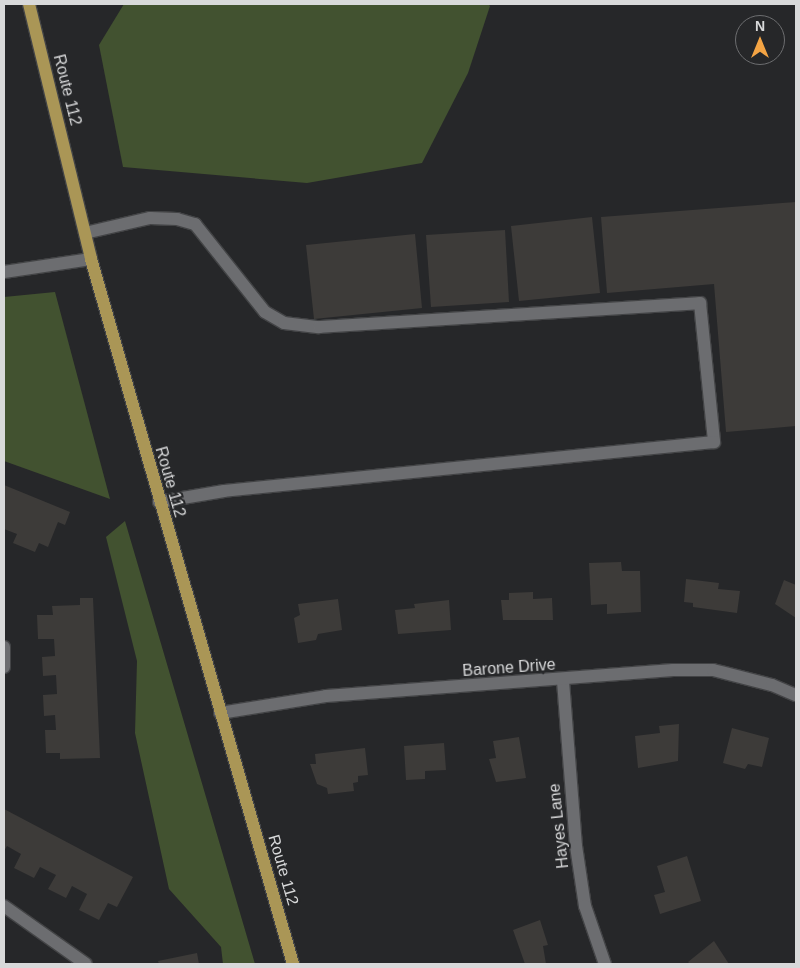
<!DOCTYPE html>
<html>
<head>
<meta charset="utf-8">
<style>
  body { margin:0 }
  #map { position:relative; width:800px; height:968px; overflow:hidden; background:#262729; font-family:Arial,sans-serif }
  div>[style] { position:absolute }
  .forest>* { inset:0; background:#425230 }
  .building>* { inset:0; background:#3d3b39 }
  .roads { filter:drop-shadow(1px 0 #434446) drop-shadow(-1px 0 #434446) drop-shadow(0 1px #434446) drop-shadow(0 -1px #434446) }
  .minor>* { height:12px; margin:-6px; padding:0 6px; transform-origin:6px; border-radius:6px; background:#6c6d70 }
  .major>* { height:12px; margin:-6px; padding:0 6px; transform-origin:6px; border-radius:6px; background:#aa9656 }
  span { translate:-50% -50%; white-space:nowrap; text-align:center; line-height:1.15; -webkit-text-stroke:4px #262729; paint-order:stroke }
  .street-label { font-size:16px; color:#d8d9da }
  .frame { position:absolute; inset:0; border:5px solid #d8d9da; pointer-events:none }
  .north { position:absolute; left:735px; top:15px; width:50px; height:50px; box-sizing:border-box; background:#262729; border:1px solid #6d6e70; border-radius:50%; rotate:0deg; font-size:14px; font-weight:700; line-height:20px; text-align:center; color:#d8d9da }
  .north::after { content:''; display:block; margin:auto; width:18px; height:22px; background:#f4a444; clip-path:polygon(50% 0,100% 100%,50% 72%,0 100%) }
</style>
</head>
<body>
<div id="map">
  <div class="forest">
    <i style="clip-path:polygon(124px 4px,488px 4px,490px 6px,468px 73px,422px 163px,307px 183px,123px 167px,99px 45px)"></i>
    <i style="clip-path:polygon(55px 292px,110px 499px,4px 461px,4px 297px)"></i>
    <i style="clip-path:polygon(125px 521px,255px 964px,223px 964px,221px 947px,169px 889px,135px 733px,137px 661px,106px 537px)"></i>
  </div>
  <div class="building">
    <i style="clip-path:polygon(796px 202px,796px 426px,726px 432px,714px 284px,607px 293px,601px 217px)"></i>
    <i style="clip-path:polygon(592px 217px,600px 293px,519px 301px,511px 226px)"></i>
    <i style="clip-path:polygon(505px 230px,509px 302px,431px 307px,426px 235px)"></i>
    <i style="clip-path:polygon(415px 234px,422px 308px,314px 319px,306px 245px)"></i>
    <i style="clip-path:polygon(4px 485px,70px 512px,65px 525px,58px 522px,48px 547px,39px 543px,35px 552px,13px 543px,17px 534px,4px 529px)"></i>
    <i style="clip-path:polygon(621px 562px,622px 571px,640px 571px,641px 612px,607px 614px,607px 604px,591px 605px,589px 563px)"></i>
    <i style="clip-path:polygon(686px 579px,719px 583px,718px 589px,740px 591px,737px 613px,693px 607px,693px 603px,684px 602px)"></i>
    <i style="clip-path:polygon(784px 580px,796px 585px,796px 618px,775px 604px)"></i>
    <i style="clip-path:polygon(533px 592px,533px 599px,552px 598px,553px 620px,503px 620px,501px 600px,509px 600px,509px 593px)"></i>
    <i style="clip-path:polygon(80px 598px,93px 598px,100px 758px,60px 759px,60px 753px,46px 753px,45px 730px,56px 730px,55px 715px,44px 716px,43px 695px,57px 694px,56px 675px,43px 676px,42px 657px,55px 656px,54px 639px,38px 639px,37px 615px,53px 615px,52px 606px,80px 605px)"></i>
    <i style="clip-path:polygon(338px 599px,342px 630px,318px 634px,316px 640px,298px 643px,294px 618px,300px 615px,298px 604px)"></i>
    <i style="clip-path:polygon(449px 600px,451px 630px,398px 634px,395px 610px,415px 608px,414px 604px)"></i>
    <i style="clip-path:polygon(679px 724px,678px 761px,638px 768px,635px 736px,660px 733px,659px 726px)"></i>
    <i style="clip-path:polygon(732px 728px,769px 738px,762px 767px,748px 764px,745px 769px,723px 763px)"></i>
    <i style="clip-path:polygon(519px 737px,526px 778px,496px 782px,489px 759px,496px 758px,493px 741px)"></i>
    <i style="clip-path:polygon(444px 743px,446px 770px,425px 771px,425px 779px,406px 780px,404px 746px)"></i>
    <i style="clip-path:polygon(365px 748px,368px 775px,358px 776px,358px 782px,353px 783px,354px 791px,328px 794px,327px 788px,317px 784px,310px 764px,316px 764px,315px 754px)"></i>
    <i style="clip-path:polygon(4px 809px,133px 877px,117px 907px,108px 903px,99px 920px,79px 910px,87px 894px,72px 886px,66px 898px,48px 889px,56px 875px,40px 867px,34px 878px,14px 868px,21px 854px,7px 846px,4px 851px)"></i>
    <i style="clip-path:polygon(687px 856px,701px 901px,660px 914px,654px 895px,665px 892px,657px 866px)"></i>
    <i style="clip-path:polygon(540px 920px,548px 945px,543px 946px,546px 964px,525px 964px,513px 930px)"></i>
    <i style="clip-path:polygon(714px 941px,729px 964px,690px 964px,688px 962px)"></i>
    <i style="clip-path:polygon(197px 953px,199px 964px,159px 964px,158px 961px)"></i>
  </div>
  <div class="roads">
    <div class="minor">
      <i style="left:85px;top:233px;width:67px;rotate:-13deg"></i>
      <i style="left:150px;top:218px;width:27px;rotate:2deg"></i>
      <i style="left:177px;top:219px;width:19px;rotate:16deg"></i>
      <i style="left:195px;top:224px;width:112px;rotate:51.5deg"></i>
      <i style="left:265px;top:312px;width:22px;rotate:30deg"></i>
      <i style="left:284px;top:323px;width:35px;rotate:7deg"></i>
      <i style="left:319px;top:327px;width:382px;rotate:-3.6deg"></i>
      <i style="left:700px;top:303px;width:140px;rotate:84.2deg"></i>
      <i style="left:714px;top:442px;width:492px;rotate:174.3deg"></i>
      <i style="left:224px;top:491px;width:66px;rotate:170.4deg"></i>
      <i style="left:4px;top:272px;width:88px;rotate:-8.5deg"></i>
      <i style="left:4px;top:647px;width:20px;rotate:90deg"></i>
      <i style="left:563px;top:681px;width:166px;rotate:85.5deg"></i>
      <i style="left:576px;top:846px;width:61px;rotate:81.5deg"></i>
      <i style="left:585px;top:906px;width:61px;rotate:71deg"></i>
      <i style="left:220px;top:713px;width:107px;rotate:-9.1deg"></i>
      <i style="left:326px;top:696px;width:348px;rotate:-4.3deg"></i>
      <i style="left:673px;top:670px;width:40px"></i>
      <i style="left:713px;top:670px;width:61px;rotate:14.3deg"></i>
      <i style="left:772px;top:685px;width:26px;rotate:23deg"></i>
      <i style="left:4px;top:906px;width:100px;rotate:35.3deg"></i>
    </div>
    <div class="major">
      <i style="left:29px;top:4px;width:262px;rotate:76.3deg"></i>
      <i style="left:91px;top:259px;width:733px;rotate:74.01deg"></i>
    </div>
  </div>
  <div class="street-label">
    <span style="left:67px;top:90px;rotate:76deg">Route 112</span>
    <span style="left:170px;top:482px;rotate:74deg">Route 112</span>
    <span style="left:509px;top:668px;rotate:-4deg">Barone Drive</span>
    <span style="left:559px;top:826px;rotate:-96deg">Hayes Lane</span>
    <span style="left:283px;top:870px;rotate:74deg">Route 112</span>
  </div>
  <div class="frame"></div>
  <div class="north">N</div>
</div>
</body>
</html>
